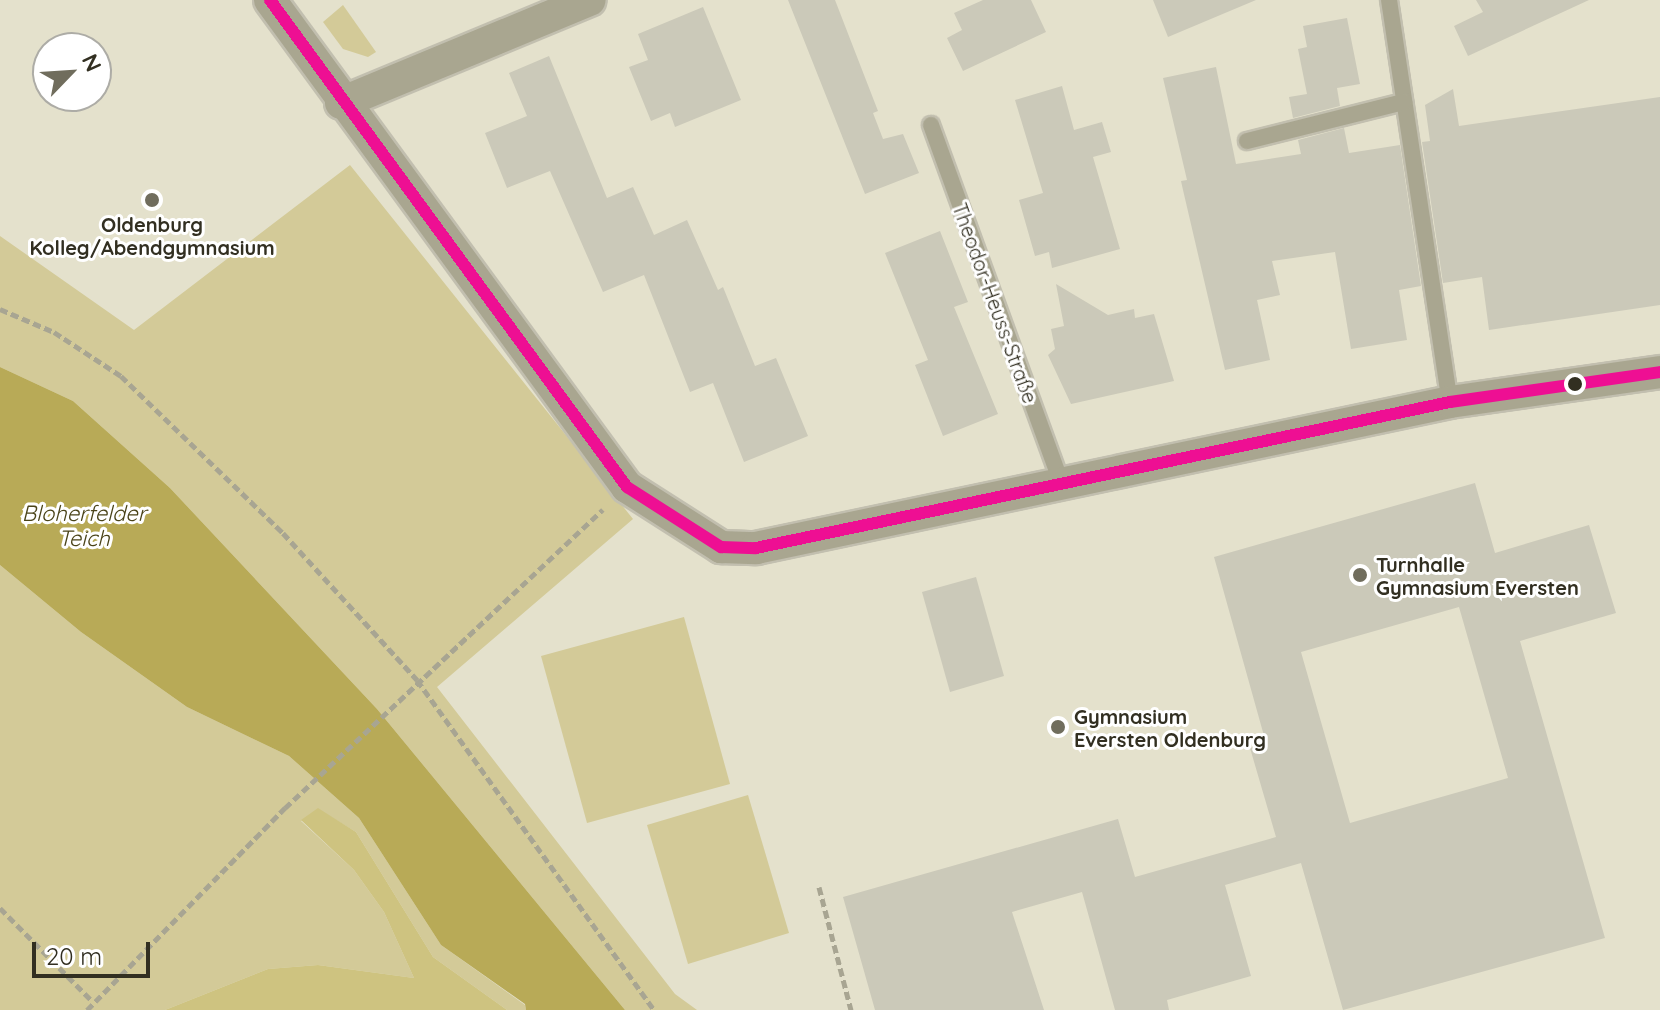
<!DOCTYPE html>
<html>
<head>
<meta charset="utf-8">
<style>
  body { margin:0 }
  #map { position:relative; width:1660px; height:1010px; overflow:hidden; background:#e4e1cc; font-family:Quicksand,sans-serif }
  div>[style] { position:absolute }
  .green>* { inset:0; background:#d3ca98 }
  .forest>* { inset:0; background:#cec380 }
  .water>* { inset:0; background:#b8aa57 }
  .building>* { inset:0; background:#cbc9b9 }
  .path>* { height:5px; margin-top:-2.5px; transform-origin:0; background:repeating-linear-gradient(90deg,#a8a592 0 8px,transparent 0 12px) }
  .roads { filter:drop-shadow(2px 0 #c2bfaf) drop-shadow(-2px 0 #c2bfaf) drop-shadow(0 2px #c2bfaf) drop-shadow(0 -2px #c2bfaf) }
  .lane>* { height:16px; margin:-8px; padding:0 8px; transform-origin:8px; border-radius:8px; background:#a9a690 }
  .street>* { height:32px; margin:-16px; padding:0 16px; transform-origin:16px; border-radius:16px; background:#a9a690 }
  .bus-1>* { height:12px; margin:-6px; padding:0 6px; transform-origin:6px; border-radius:6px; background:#ee0f93 }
  .dots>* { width:22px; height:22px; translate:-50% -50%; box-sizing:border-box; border:4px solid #fff; border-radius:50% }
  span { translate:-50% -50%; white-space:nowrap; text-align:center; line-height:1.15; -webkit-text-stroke:6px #fff; paint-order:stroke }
  .poi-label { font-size:20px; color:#322f21; font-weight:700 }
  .left { translate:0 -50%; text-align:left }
  .street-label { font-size:20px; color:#322f21 }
  .water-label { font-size:22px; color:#4a4318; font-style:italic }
  .north { position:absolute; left:32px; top:32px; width:80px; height:80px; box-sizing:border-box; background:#fff; border:2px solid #adaca6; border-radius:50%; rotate:65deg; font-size:22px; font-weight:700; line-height:32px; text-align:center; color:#322f21 }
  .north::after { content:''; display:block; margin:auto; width:28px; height:36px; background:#706d5d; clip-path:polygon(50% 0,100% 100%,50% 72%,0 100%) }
  .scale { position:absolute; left:32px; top:942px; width:118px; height:36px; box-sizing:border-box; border:4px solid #322f21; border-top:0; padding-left:10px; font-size:24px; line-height:28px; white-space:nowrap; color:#322f21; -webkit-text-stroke:6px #fff; paint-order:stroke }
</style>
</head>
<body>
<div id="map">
  <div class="green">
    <i style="clip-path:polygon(343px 5px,376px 52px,368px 57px,343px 49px,323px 22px)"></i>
    <i style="clip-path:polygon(350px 165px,633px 519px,437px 687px,675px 994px,697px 1010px,625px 1010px,377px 709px,170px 488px,73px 401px,0 367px,0 236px,134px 330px)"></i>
    <i style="clip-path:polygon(0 565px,81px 632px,187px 707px,289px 756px,359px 818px,441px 945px,525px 1005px,526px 1010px,507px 1010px,433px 957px,356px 832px,318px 809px,301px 821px,354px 870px,384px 912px,414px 978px,318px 965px,268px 969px,165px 1010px,0 1010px)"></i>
    <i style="clip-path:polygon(684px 617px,730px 784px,587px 823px,541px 656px)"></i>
    <i style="clip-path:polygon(748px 795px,789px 933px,688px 964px,647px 825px)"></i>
  </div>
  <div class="forest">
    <i style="clip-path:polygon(318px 808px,356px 832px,433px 957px,507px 1010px,165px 1010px,268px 969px,318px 965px,414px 978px,384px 912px,354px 870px,301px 820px)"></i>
  </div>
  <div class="water">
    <i style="clip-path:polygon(0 367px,73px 401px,170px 488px,377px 709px,625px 1010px,526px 1010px,525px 1004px,441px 945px,359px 818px,289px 756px,187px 707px,81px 632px,0 565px)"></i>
  </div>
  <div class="building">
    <i style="clip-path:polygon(788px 0,835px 0,878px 111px,873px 113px,883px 139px,903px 134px,919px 173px,865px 194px)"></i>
    <i style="clip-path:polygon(983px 0,1031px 0,1046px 32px,963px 71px,947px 38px,962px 30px,954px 13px)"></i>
    <i style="clip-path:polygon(1153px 0,1256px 0,1168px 37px)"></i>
    <i style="clip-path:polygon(1476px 0,1589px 0,1468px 56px,1454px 26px,1483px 12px)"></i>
    <i style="clip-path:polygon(703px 7px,741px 100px,675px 127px,670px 113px,651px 121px,629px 67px,648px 60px,638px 34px)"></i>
    <i style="clip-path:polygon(1347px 18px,1360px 84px,1337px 88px,1340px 106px,1293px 118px,1289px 97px,1307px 94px,1298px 49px,1307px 47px,1303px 26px)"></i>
    <i style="clip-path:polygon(549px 56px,607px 198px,633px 187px,654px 235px,687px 220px,718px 290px,723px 287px,755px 366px,776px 358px,808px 436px,744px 462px,713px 383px,690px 392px,644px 275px,603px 292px,550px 171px,507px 188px,485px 133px,527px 116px,509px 73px)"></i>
    <i style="clip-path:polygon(1216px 67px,1236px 164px,1301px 154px,1298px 140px,1344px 128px,1349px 153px,1400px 145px,1421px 286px,1399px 290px,1407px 340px,1351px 349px,1335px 252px,1272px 261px,1280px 295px,1257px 300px,1270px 360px,1225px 370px,1183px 190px,1181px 181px,1187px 180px,1163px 78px)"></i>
    <i style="clip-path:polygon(1062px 86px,1074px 130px,1102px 122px,1111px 152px,1093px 157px,1120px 249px,1052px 268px,1049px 252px,1035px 256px,1019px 200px,1043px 193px,1015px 100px)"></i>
    <i style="clip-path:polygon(1453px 89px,1459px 126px,1660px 97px,1660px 305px,1489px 330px,1482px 277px,1443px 283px,1422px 142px,1430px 141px,1425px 105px)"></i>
    <i style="clip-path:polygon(940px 231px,968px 302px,954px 307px,998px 414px,943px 436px,915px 365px,928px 360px,885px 253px)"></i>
    <i style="clip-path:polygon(1056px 284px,1108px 315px,1134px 309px,1135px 318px,1154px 314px,1174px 381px,1071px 404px,1048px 355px,1055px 349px,1051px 329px,1064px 326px)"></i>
    <i style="clip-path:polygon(evenodd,1475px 483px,1495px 553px,1589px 525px,1616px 613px,1520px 641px,1605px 938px,1343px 1010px,1301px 863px,1225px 885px,1251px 976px,1167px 1000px,1169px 1010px,1115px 1010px,1082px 892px,1012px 912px,1044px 1010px,875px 1010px,843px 897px,1118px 819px,1135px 877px,1276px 837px,1250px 748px,1266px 743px,1214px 557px,1475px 483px,1459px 607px,1508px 778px,1350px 823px,1301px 652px,1459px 607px)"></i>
    <i style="clip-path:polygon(976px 577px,1004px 676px,950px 692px,922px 592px)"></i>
  </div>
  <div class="path">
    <i style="left:0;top:309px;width:59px;rotate:23.1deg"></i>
    <i style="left:54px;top:332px;width:80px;rotate:33.3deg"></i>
    <i style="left:121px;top:376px;width:226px;rotate:44.1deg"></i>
    <i style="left:283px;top:533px;width:199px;rotate:47.6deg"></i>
    <i style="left:417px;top:680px;width:406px;rotate:54.3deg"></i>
    <i style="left:819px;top:887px;width:127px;rotate:75.4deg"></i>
    <i style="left:0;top:908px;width:132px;rotate:45.3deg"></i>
    <i style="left:87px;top:1010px;width:283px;rotate:-45.6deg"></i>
    <i style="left:285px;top:808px;width:436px;rotate:-43.2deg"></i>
  </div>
  <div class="roads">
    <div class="lane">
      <i style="left:1389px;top:0;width:407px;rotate:81.4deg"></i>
      <i style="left:931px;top:125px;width:378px;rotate:70deg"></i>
      <i style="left:1247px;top:141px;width:162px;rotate:-14deg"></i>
    </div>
    <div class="street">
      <i style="left:270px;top:0;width:604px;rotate:53.76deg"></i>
      <i style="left:627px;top:487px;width:112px;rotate:32.6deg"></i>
      <i style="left:721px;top:547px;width:35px;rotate:2deg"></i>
      <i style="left:756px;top:548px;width:709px;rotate:-11.88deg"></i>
      <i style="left:1450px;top:402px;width:212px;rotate:-8.1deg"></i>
      <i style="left:341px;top:103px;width:269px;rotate:-22.5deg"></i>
    </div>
  </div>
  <div class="bus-1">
    <i style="left:270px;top:0;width:604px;rotate:53.76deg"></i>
    <i style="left:627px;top:487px;width:112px;rotate:32.6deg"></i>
    <i style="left:721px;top:547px;width:35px;rotate:2deg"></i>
    <i style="left:756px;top:548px;width:709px;rotate:-11.88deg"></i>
    <i style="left:1450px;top:402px;width:212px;rotate:-8.1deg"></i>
  </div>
  <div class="dots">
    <i style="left:152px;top:200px;background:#706d5d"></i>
    <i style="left:1575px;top:384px;background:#322f21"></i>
    <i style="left:1360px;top:575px;background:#706d5d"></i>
    <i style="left:1058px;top:727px;background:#706d5d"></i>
  </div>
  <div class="poi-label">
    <span style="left:152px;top:236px">Oldenburg<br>Kolleg/Abendgymnasium</span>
    <span class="left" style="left:1376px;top:576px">Turnhalle<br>Gymnasium Eversten</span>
    <span class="left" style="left:1074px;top:728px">Gymnasium<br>Eversten Oldenburg</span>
  </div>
  <div class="street-label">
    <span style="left:995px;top:303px;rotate:70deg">Theodor-Heuss-Straße</span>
  </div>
  <div class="water-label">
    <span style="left:84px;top:526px">Bloherfelder<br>Teich</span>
  </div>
  <div class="north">N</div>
  <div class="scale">20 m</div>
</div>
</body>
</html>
